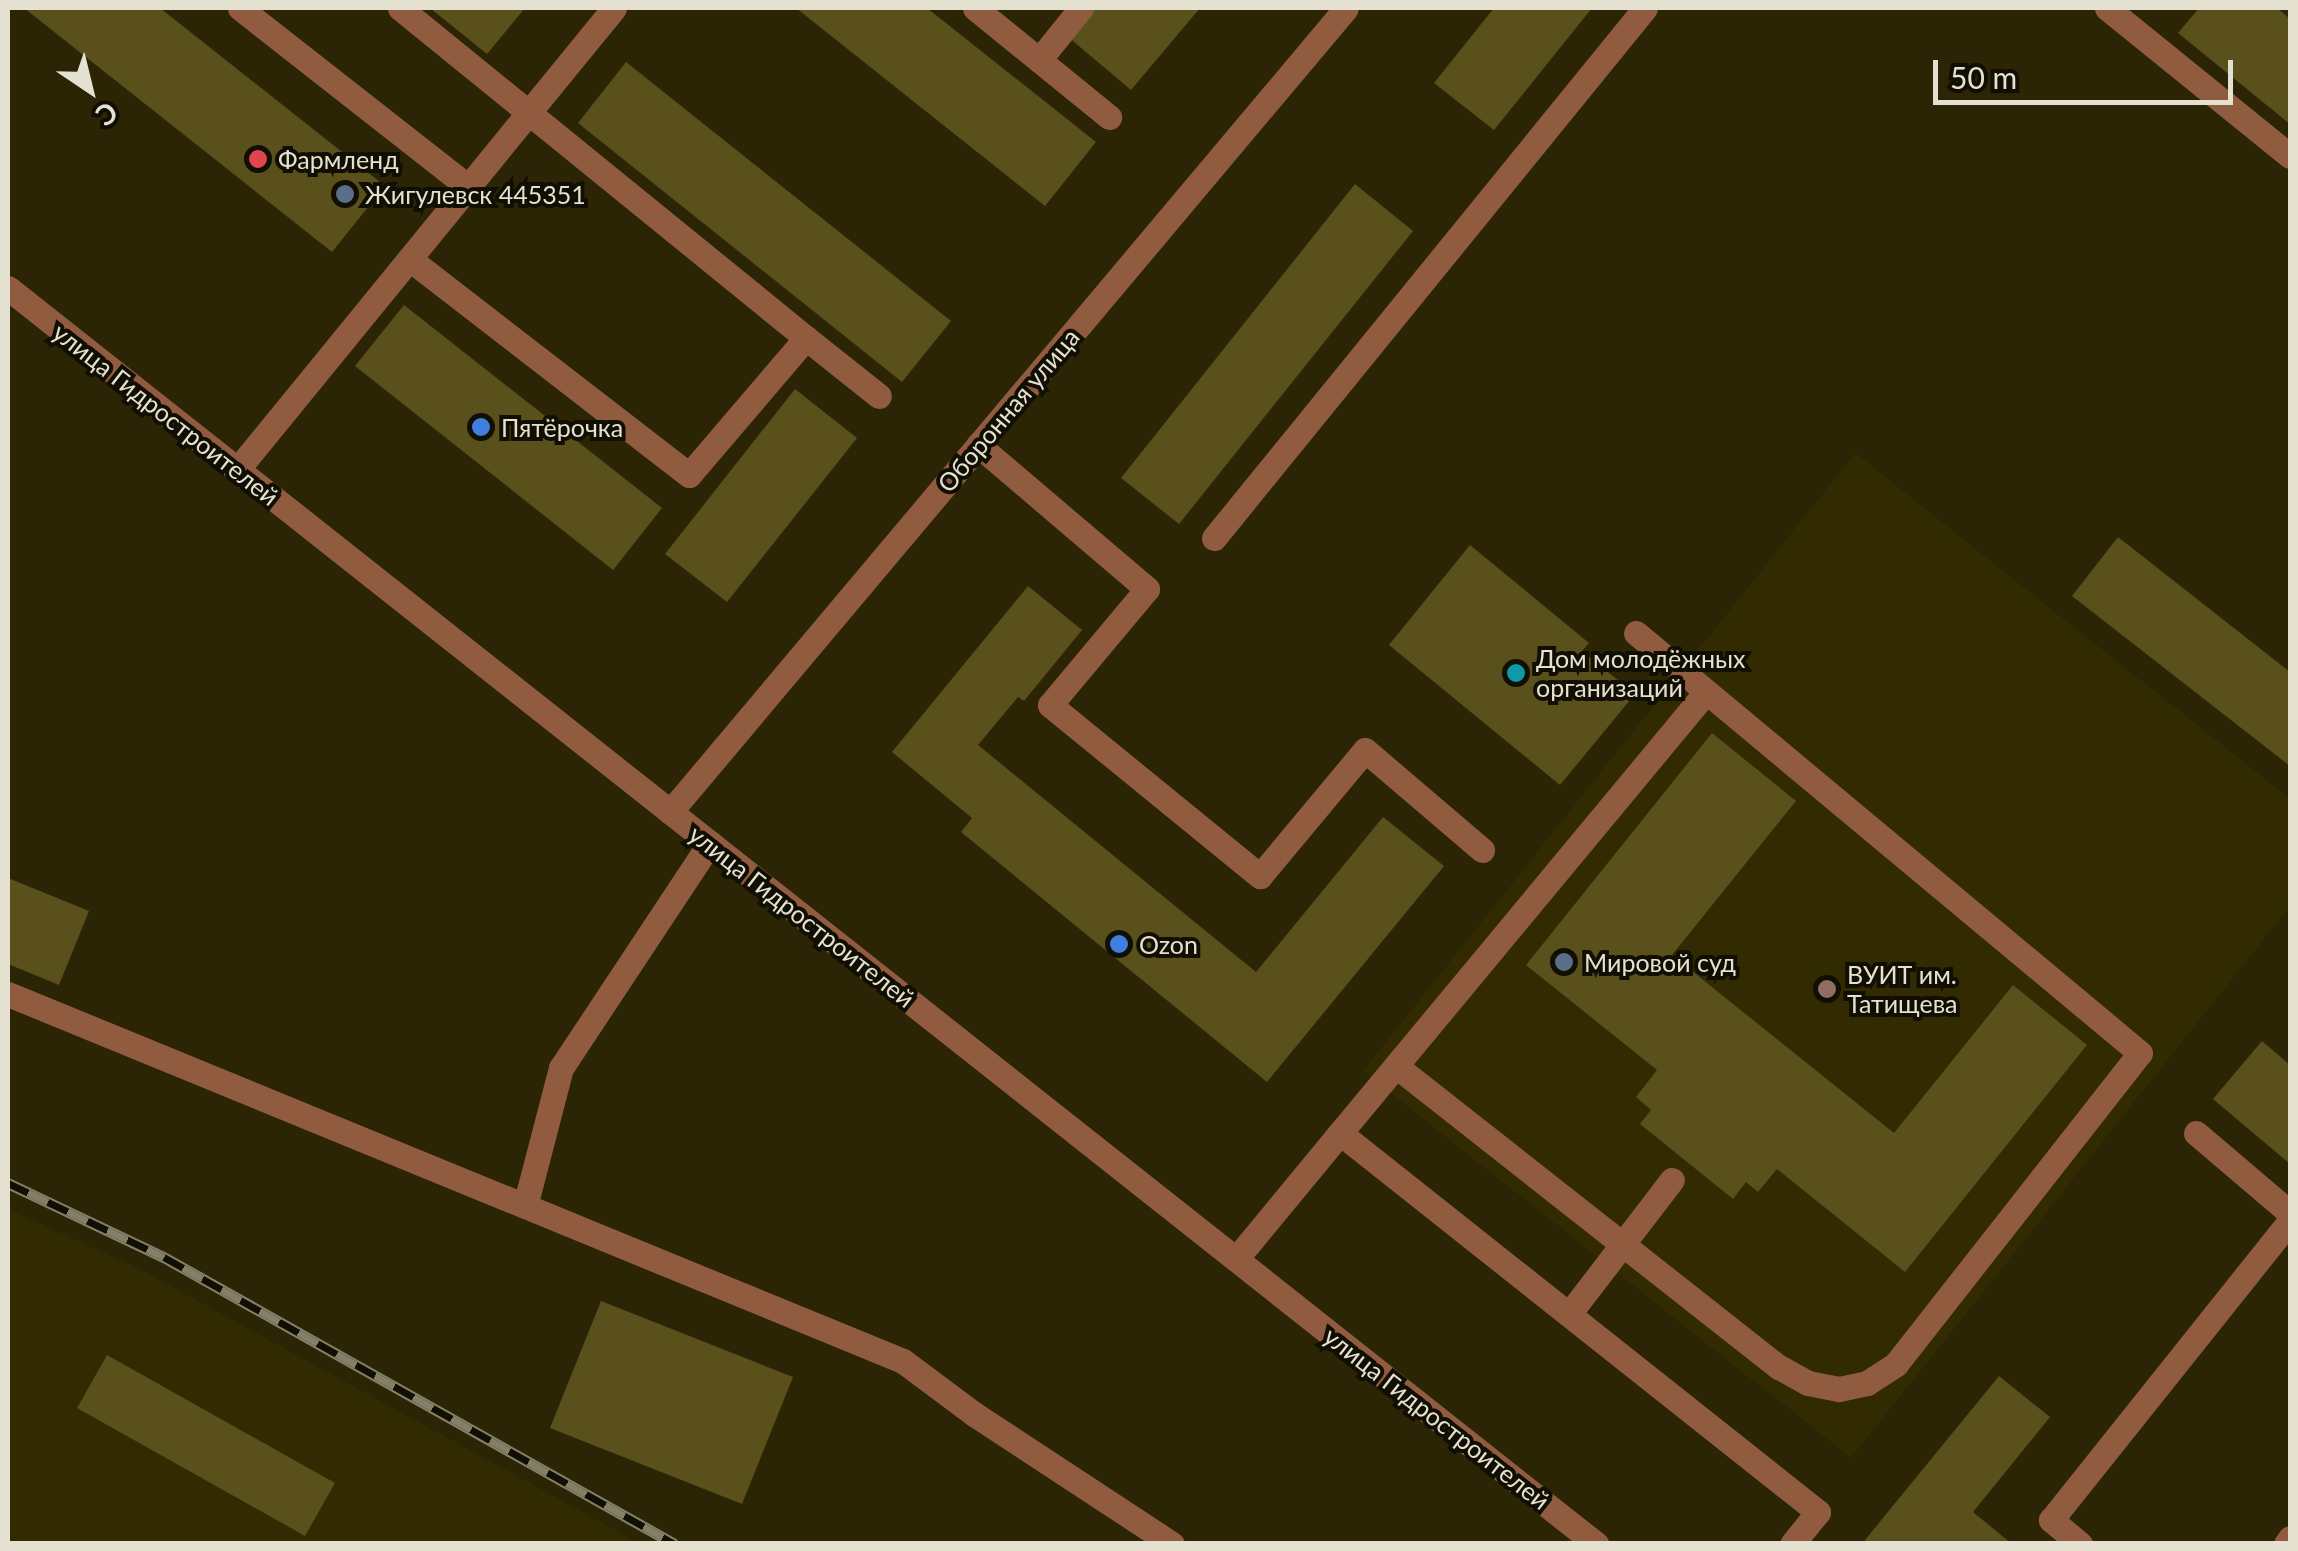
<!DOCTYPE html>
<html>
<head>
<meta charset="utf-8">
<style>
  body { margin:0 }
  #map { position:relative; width:2298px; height:1551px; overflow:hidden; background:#2b2506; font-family:Lato,sans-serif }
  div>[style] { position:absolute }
  .built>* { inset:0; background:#322b02 }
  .building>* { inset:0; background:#5a501b }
  .minor>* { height:25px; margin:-12.5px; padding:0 12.5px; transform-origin:12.5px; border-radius:12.5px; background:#915b40 }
  .rail>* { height:11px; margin-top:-5.5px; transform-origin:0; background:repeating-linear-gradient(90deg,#110e04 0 22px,#848068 0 44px); box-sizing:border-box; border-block:2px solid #848068 }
  .dots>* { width:28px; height:28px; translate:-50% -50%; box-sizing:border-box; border:5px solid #110e04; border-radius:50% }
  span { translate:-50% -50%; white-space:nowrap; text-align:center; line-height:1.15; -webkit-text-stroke:8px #110e04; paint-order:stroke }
  .poi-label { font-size:25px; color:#e4e1d0 }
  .left { translate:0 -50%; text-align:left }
  .street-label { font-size:25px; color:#e4e1d0 }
  .frame { position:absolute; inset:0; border:10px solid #e4e1d0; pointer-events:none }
  .north { position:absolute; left:40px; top:40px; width:100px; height:100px; -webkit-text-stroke:8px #110e04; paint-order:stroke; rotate:145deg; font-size:28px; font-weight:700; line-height:40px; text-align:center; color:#e4e1d0 }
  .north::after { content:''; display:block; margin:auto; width:35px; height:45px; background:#e4e1d0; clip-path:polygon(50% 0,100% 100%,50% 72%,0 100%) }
  .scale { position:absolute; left:1933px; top:60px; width:300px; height:45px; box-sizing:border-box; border:5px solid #e4e1d0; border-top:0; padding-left:12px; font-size:30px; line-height:35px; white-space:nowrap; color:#e4e1d0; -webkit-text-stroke:8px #110e04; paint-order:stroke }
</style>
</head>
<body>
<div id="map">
  <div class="built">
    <i style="clip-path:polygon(1855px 453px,2290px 799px,2290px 906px,1851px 1458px,1363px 1071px)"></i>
    <i style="clip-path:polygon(8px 1209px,138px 1268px,639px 1543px,8px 1544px)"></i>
  </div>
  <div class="building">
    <i style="clip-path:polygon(24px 8px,160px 8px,385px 186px,332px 252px)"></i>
    <i style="clip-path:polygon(430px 8px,525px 8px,487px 54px)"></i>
    <i style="clip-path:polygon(796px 8px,927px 8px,1096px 142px,1045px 206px)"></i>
    <i style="clip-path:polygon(1090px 8px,1200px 8px,1131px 90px,1067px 36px)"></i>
    <i style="clip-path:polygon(1494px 8px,1592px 8px,1494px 130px,1434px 83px)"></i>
    <i style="clip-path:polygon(2199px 8px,2277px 8px,2290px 19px,2290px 124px,2178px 33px)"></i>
    <i style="clip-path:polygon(626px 62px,951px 321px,902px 382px,578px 123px)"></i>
    <i style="clip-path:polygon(1355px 184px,1413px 231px,1179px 524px,1121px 478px)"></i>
    <i style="clip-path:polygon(404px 305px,662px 508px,613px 570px,355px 366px)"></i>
    <i style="clip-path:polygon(795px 389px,857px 438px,727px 602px,665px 554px)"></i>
    <i style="clip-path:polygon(2118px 537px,2290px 672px,2290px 766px,2072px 596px)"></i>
    <i style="clip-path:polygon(1470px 545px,1589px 643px,1582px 651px,1635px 694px,1560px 785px,1389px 645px)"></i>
    <i style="clip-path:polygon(1028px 586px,1082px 630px,1024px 701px,1018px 697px,978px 745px,1256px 972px,1383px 817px,1444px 866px,1267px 1082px,961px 832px,972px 818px,892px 752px)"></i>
    <i style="clip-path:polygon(1712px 733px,1796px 801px,1672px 955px,1894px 1133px,2013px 985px,2087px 1045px,1905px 1272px,1777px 1169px,1758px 1192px,1746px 1182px,1733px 1199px,1640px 1124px,1651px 1110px,1636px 1097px,1657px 1070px,1526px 965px)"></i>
    <i style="clip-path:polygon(8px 878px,89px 911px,59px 985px,8px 964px)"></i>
    <i style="clip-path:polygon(2262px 1041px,2290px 1065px,2290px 1164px,2213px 1099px)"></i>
    <i style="clip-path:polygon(601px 1301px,793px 1377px,742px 1504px,550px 1428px)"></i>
    <i style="clip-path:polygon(107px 1355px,335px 1483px,305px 1536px,77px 1408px)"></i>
    <i style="clip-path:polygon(1999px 1376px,2050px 1417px,1973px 1512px,2012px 1544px,1870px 1544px,1865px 1540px)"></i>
  </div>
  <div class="minor">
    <i style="left:240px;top:8px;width:290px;rotate:38.1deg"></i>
    <i style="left:400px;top:8px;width:523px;rotate:39.1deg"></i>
    <i style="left:806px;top:338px;width:180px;rotate:130.5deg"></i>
    <i style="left:689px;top:475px;width:353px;rotate:-142.3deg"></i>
    <i style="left:975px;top:8px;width:173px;rotate:39.1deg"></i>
    <i style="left:2107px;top:8px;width:235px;rotate:39deg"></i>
    <i style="left:1039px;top:60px;width:67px;rotate:-51.1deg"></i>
    <i style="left:8px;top:288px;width:2025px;rotate:38.34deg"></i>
    <i style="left:806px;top:338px;width:93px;rotate:38.5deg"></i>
    <i style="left:978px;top:445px;width:222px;rotate:40.4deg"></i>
    <i style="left:1147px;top:589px;width:151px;rotate:129.9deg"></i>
    <i style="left:1050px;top:705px;width:271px;rotate:39.2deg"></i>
    <i style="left:1260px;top:876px;width:164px;rotate:-50.2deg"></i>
    <i style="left:1365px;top:750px;width:154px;rotate:40.5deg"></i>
    <i style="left:237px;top:470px;width:596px;rotate:-50.78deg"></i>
    <i style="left:1214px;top:538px;width:683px;rotate:-50.88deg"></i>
    <i style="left:670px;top:812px;width:1050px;rotate:-49.94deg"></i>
    <i style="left:8px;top:994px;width:967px;rotate:22.3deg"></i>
    <i style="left:903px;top:1361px;width:89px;rotate:36.7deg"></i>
    <i style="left:974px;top:1414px;width:237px;rotate:33.3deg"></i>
    <i style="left:1396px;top:1066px;width:487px;rotate:38.2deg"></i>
    <i style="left:1779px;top:1367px;width:33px;rotate:29deg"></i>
    <i style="left:1808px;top:1383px;width:32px;rotate:11deg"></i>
    <i style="left:1839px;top:1389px;width:29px;rotate:-12deg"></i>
    <i style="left:1867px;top:1383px;width:35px;rotate:-33deg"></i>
    <i style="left:1896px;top:1364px;width:395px;rotate:-51.9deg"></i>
    <i style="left:2140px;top:1053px;width:656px;rotate:-140.19deg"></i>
    <i style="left:1340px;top:1133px;width:573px;rotate:-50.31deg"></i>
    <i style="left:2196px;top:1133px;width:123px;rotate:40.4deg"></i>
    <i style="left:525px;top:1206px;width:143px;rotate:-75.4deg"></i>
    <i style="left:561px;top:1068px;width:270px;rotate:-56.5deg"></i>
    <i style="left:1236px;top:1259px;width:163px;rotate:-50.5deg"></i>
    <i style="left:1340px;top:1133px;width:610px;rotate:38.41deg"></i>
    <i style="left:1818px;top:1512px;width:41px;rotate:129.1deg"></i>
    <i style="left:1569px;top:1314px;width:169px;rotate:-52.5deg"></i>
    <i style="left:2080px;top:1544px;width:38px;rotate:-140deg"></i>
    <i style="left:2051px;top:1520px;width:383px;rotate:-51.4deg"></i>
    <i style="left:2286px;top:1544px;width:7px;rotate:-56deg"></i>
  </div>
  <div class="rail">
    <i style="left:8px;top:1183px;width:173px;rotate:25.4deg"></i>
    <i style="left:164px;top:1257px;width:586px;rotate:29.32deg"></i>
  </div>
  <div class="dots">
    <i style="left:258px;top:159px;background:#e0444e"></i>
    <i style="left:345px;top:194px;background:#5c6f8a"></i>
    <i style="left:481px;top:427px;background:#3f7fe0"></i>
    <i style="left:1516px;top:673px;background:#0f9aa8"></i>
    <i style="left:1119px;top:944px;background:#3f7fe0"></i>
    <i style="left:1564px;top:962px;background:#5c6f8a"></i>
    <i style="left:1827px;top:989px;background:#8d6e63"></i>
  </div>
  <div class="poi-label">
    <span class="left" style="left:278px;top:159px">Фармленд</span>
    <span class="left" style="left:365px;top:194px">Жигулевск 445351</span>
    <span class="left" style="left:501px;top:427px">Пятёрочка</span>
    <span class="left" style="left:1536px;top:673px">Дом молодёжных<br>организаций</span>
    <span class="left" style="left:1139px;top:944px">Ozon</span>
    <span class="left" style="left:1584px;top:962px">Мировой суд</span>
    <span class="left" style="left:1847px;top:989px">ВУИТ им.<br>Татищева</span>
  </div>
  <div class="street-label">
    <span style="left:1008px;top:410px;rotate:-50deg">Оборонная улица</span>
    <span style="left:166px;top:414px;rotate:38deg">улица Гидростроителей</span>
    <span style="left:802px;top:916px;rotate:38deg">улица Гидростроителей</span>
    <span style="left:1437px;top:1418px;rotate:38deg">улица Гидростроителей</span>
  </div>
  <div class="frame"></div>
  <div class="north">С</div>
  <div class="scale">50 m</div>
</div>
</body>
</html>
